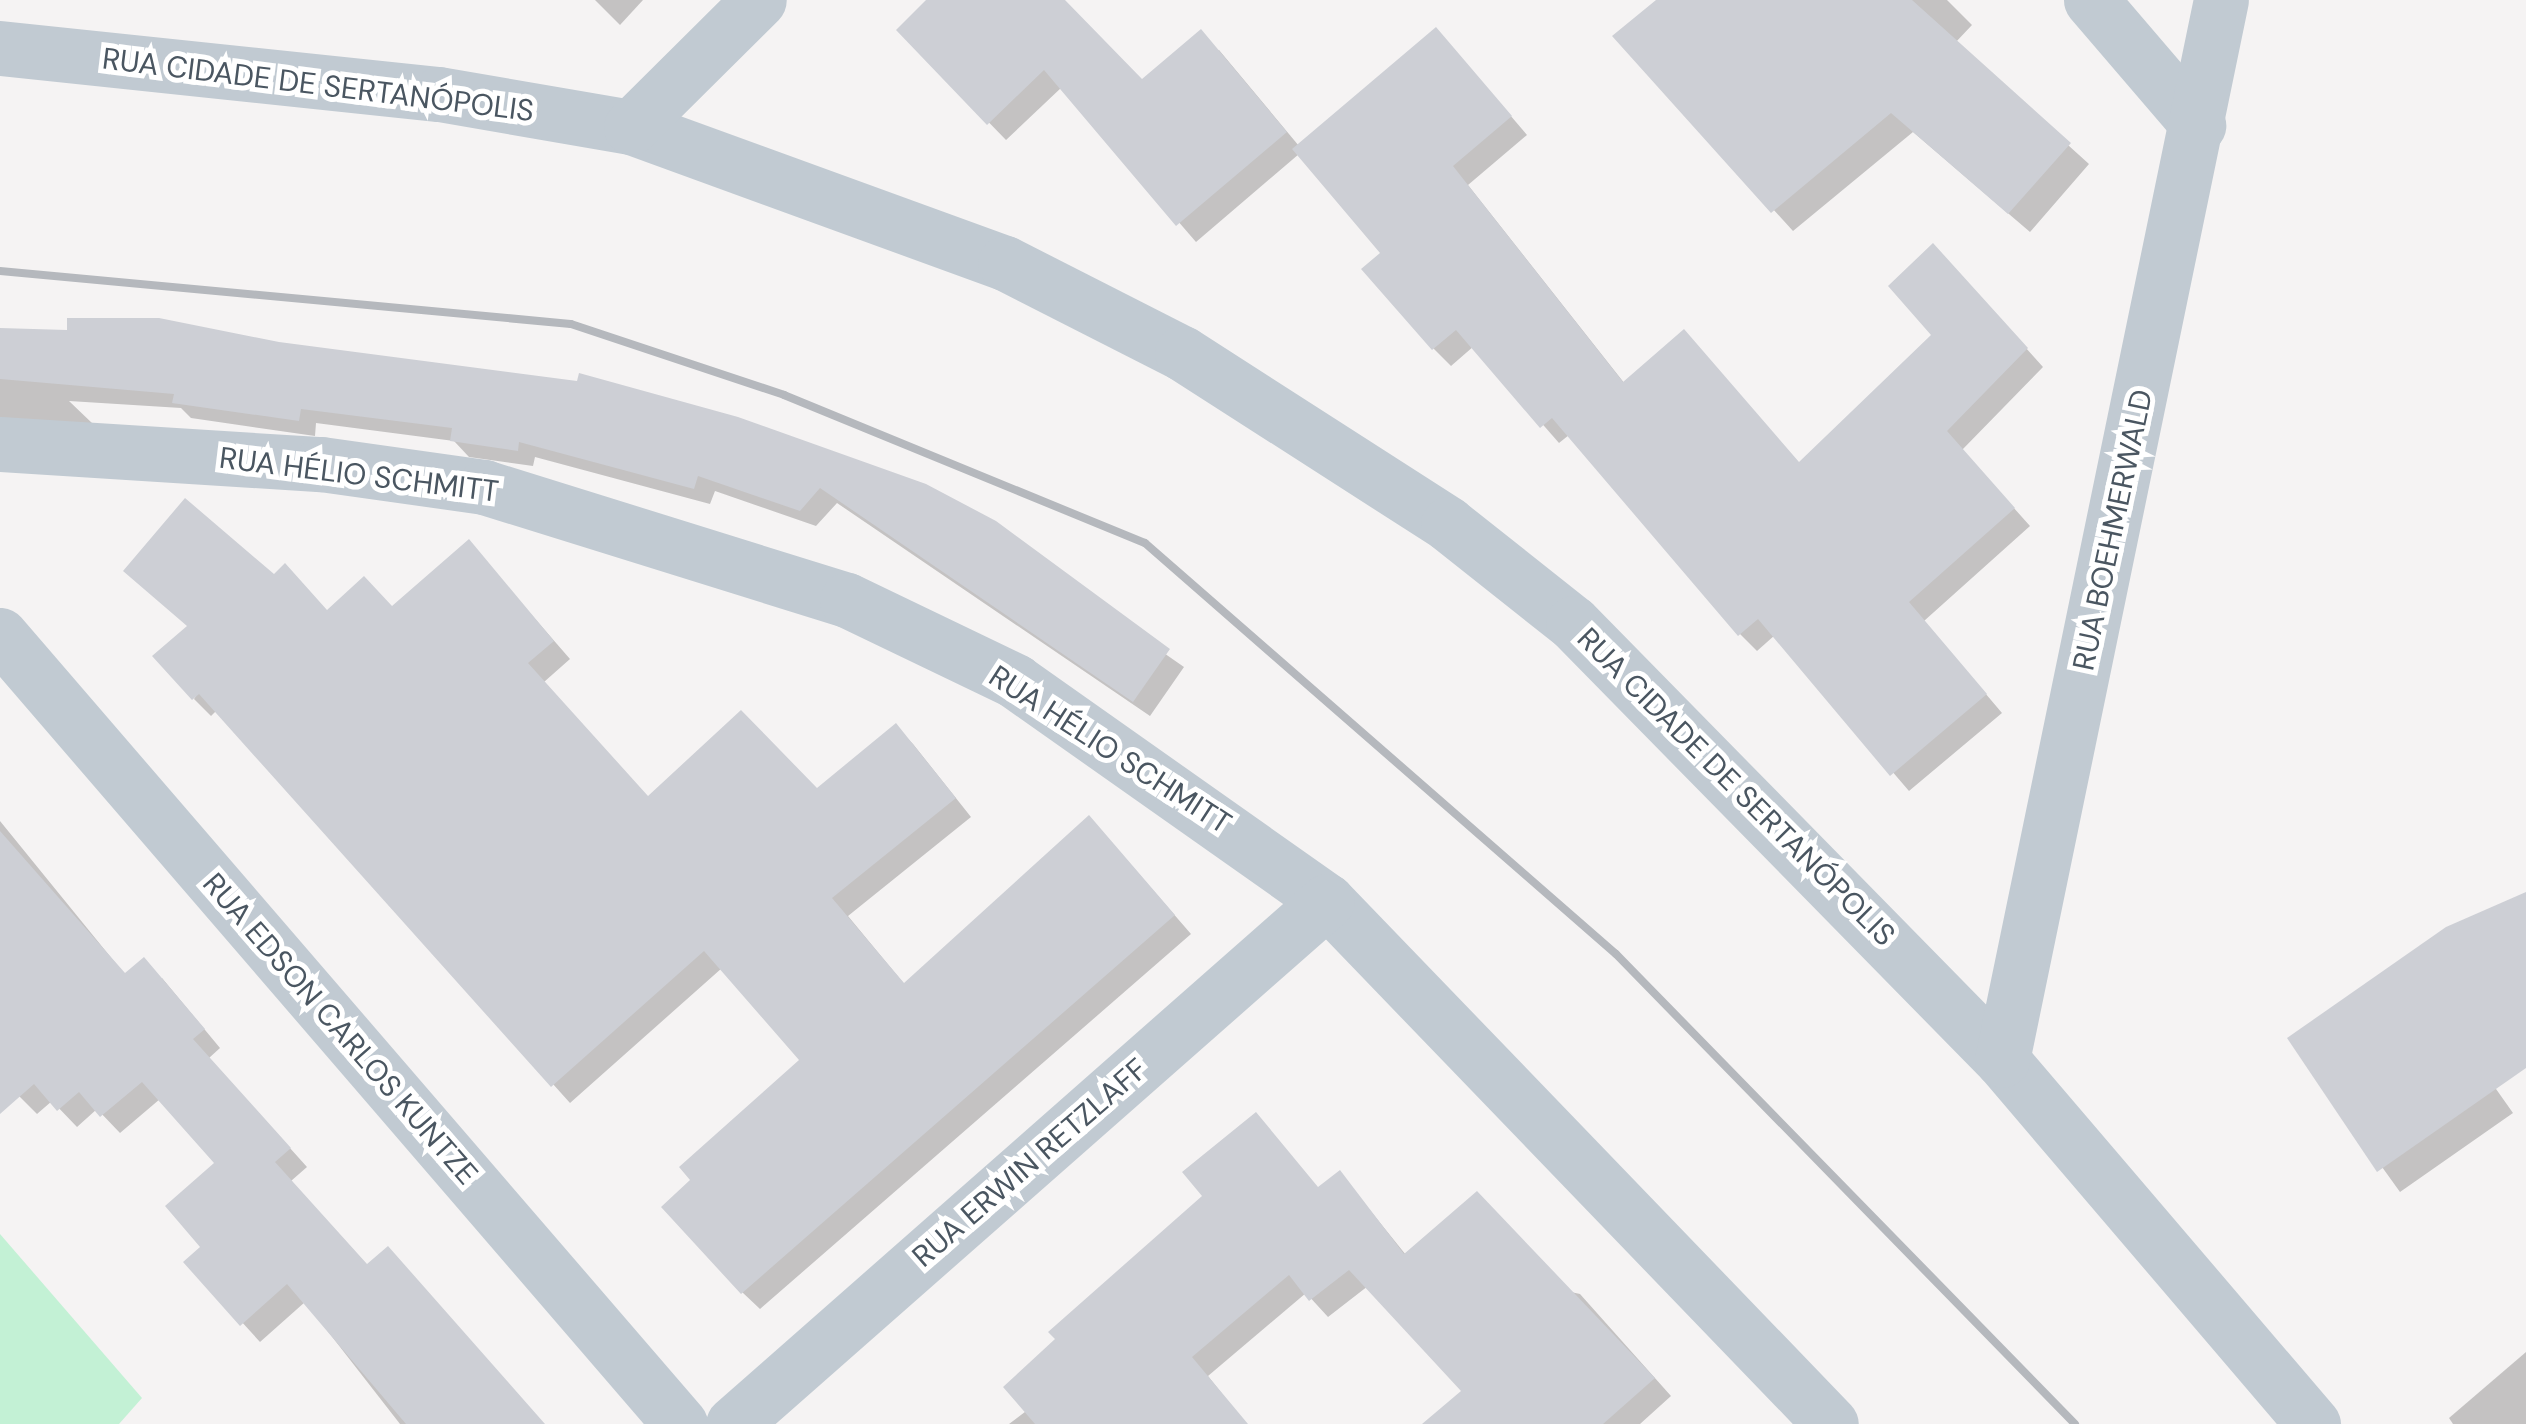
<!DOCTYPE html>
<html>
<head>
<meta charset="utf-8">
<style>
  body { margin:0 }
  #map { position:relative; width:2526px; height:1424px; overflow:hidden; background:#f5f3f3; font-family:"DM Sans",sans-serif }
  div>[style] { position:absolute }
  .green>* { inset:0; background:#c3f1d5 }
  .shadow>* { inset:0; background:#0003 }
  .building>* { inset:0; background:#cdcfd5 }
  .street>* { height:55px; margin:-27.5px; padding:0 27.5px; transform-origin:27.5px; border-radius:27.5px; background:#c1cad2 }
  .rail>* { height:8px; margin:-4px; padding:0 4px; transform-origin:4px; border-radius:4px; background:#b5b8bd }
  span { translate:-50% -50%; white-space:nowrap; text-align:center; line-height:1.15; -webkit-text-stroke:10px #fff; paint-order:stroke }
  .street-label { font-size:30px; color:#4a5661 }
</style>
</head>
<body>
<div id="map">
  <div class="green">
    <i style="clip-path:polygon(0 1234px,142px 1398px,119px 1424px,0 1424px)"></i>
  </div>
  <div class="shadow">
    <i style="clip-path:polygon(595px 0,643px 0,620px 25px)"></i>
    <i style="clip-path:polygon(930px 0,1062px 0,1142px 82px,1219px 50px,1299px 146px,1452px 47px,1527px 135px,1468px 185px,1625px 384px,1800px 464px,1934px 336px,1950px 263px,2043px 367px,1962px 450px,2030px 526px,1924px 621px,2002px 713px,1909px 791px,1775px 635px,1757px 651px,1740px 634px,1569px 435px,1559px 443px,1474px 346px,1451px 366px,1434px 349px,1365px 269px,1383px 254px,1299px 154px,1196px 242px,1062px 87px,1006px 140px,899px 30px)"></i>
    <i style="clip-path:polygon(1661px 0,1947px 0,1972px 25px,1955px 43px,2089px 164px,2030px 232px,1913px 132px,1793px 231px,1616px 37px)"></i>
    <i style="clip-path:polygon(0 331px,925px 487px,1184px 667px,1150px 716px,837px 503px,816px 526px,715px 491px,710px 504px,535px 457px,533px 466px,469px 457px,454px 441px,316px 423px,315px 436px,191px 418px,181px 408px,69px 401px,93px 424px,0 423px)"></i>
    <i style="clip-path:polygon(469px 543px,570px 659px,544px 682px,649px 799px,817px 792px,895px 726px,913px 744px,971px 817px,848px 916px,905px 985px,1106px 836px,1191px 934px,760px 1309px,742px 1292px,693px 1181px,803px 1060px,722px 968px,570px 1103px,217px 710px,211px 716px,194px 699px,274px 577px,328px 612px,392px 609px)"></i>
    <i style="clip-path:polygon(0 821px,126px 976px,162px 978px,220px 1048px,209px 1058px,307px 1167px,291px 1181px,368px 1266px,543px 1424px,400px 1424px,305px 1302px,260px 1342px,187px 1262px,204px 1247px,218px 1163px,160px 1099px,120px 1133px,97px 1109px,77px 1127px,52px 1101px,37px 1114px,19px 1096px,0 1075px)"></i>
    <i style="clip-path:polygon(2526px 895px,2526px 996px,2460px 1038px,2513px 1113px,2400px 1192px,2290px 1039px)"></i>
    <i style="clip-path:polygon(1340px 1173px,1406px 1255px,1580px 1294px,1671px 1396px,1640px 1424px,1471px 1424px,1465px 1391px,1368px 1286px,1328px 1317px,1306px 1293px,1208px 1376px,1246px 1424px,1009px 1424px)"></i>
    <i style="clip-path:polygon(2526px 1352px,2526px 1424px,2453px 1424px,2449px 1418px)"></i>
  </div>
  <div class="building">
    <i style="clip-path:polygon(926px 0,1065px 0,1142px 79px,1201px 29px,1287px 132px,1176px 226px,1044px 70px,987px 125px,896px 30px)"></i>
    <i style="clip-path:polygon(1656px 0,1912px 0,2071px 143px,2008px 214px,1891px 113px,1771px 213px,1612px 36px)"></i>
    <i style="clip-path:polygon(1436px 27px,1512px 116px,1453px 166px,1623px 382px,1684px 329px,1799px 462px,1931px 335px,1888px 286px,1933px 243px,2028px 348px,1947px 431px,2015px 508px,1909px 602px,1987px 694px,1890px 776px,1758px 619px,1738px 636px,1552px 418px,1540px 428px,1456px 330px,1432px 350px,1361px 269px,1380px 253px,1292px 149px)"></i>
    <i style="clip-path:polygon(67px 318px,159px 318px,279px 342px,577px 381px,579px 373px,738px 417px,926px 484px,996px 521px,1170px 649px,1133px 702px,820px 488px,800px 511px,698px 476px,694px 489px,519px 442px,518px 451px,450px 441px,452px 428px,301px 409px,299px 421px,172px 403px,174px 394px,0 379px,0 328px,67px 330px)"></i>
    <i style="clip-path:polygon(185px 498px,274px 574px,285px 563px,327px 610px,364px 576px,392px 606px,469px 539px,554px 641px,528px 663px,648px 796px,741px 710px,817px 788px,896px 723px,956px 798px,832px 898px,904px 983px,1089px 815px,1175px 915px,741px 1294px,661px 1207px,690px 1180px,679px 1167px,799px 1060px,704px 951px,551px 1087px,199px 694px,192px 700px,152px 656px,187px 626px,123px 571px)"></i>
    <i style="clip-path:polygon(0 831px,125px 973px,144px 957px,205px 1029px,193px 1039px,291px 1148px,275px 1162px,367px 1264px,388px 1246px,545px 1424px,406px 1424px,287px 1284px,240px 1326px,183px 1262px,200px 1247px,165px 1206px,214px 1163px,142px 1082px,100px 1117px,79px 1092px,57px 1111px,34px 1084px,0 1114px)"></i>
    <i style="clip-path:polygon(2526px 892px,2526px 1068px,2377px 1172px,2287px 1038px,2446px 927px)"></i>
    <i style="clip-path:polygon(1256px 1112px,1318px 1187px,1340px 1170px,1404px 1254px,1477px 1191px,1655px 1378px,1603px 1424px,1422px 1424px,1461px 1391px,1349px 1270px,1309px 1301px,1289px 1275px,1192px 1357px,1248px 1424px,1035px 1424px,1003px 1387px,1055px 1339px,1048px 1332px,1202px 1196px,1182px 1172px)"></i>
  </div>
  <div class="street">
    <i style="left:2091px;top:0;width:165px;rotate:49.4deg"></i>
    <i style="left:0;top:48px;width:441px;rotate:6deg"></i>
    <i style="left:439px;top:94px;width:195px;rotate:9.8deg"></i>
    <i style="left:631px;top:127px;width:398px;rotate:20deg"></i>
    <i style="left:1005px;top:263px;width:199px;rotate:27deg"></i>
    <i style="left:1182px;top:353px;width:316px;rotate:32.7deg"></i>
    <i style="left:1448px;top:524px;width:159px;rotate:38.4deg"></i>
    <i style="left:1573px;top:623px;width:612px;rotate:45.53deg"></i>
    <i style="left:2002px;top:1060px;width:479px;rotate:49.5deg"></i>
    <i style="left:631px;top:127px;width:180px;rotate:-44.8deg"></i>
    <i style="left:0;top:444px;width:322px;rotate:3.6deg"></i>
    <i style="left:321px;top:464px;width:165px;rotate:8deg"></i>
    <i style="left:484px;top:487px;width:380px;rotate:17.3deg"></i>
    <i style="left:847px;top:600px;width:187px;rotate:25.7deg"></i>
    <i style="left:1015px;top:681px;width:382px;rotate:35.2deg"></i>
    <i style="left:1327px;top:901px;width:726px;rotate:46.06deg"></i>
    <i style="left:0;top:635px;width:1042px;rotate:49.24deg"></i>
    <i style="left:2002px;top:1060px;width:1082px;rotate:-78.33deg"></i>
    <i style="left:733px;top:1424px;width:791px;rotate:-41.36deg"></i>
  </div>
  <div class="rail">
    <i style="left:0;top:271px;width:573px;rotate:5.3deg"></i>
    <i style="left:571px;top:324px;width:225px;rotate:18.4deg"></i>
    <i style="left:784px;top:395px;width:390px;rotate:22.3deg"></i>
    <i style="left:1145px;top:543px;width:625px;rotate:41.11deg"></i>
    <i style="left:1616px;top:954px;width:657px;rotate:45.68deg"></i>
  </div>
  <div class="street-label">
    <span style="left:318px;top:85px;rotate:7deg">RUA CIDADE DE SERTANÓPOLIS</span>
    <span style="left:359px;top:475px;rotate:7deg">RUA HÉLIO SCHMITT</span>
    <span style="left:2113px;top:530px;rotate:-78deg">RUA BOEHMERWALD</span>
    <span style="left:1110px;top:750px;rotate:33deg">RUA HÉLIO SCHMITT</span>
    <span style="left:1736px;top:787px;rotate:45deg">RUA CIDADE DE SERTANÓPOLIS</span>
    <span style="left:340px;top:1029px;rotate:49deg">RUA EDSON CARLOS KUNTZE</span>
    <span style="left:1030px;top:1163px;rotate:-41deg">RUA ERWIN RETZLAFF</span>
  </div>
</div>
</body>
</html>
